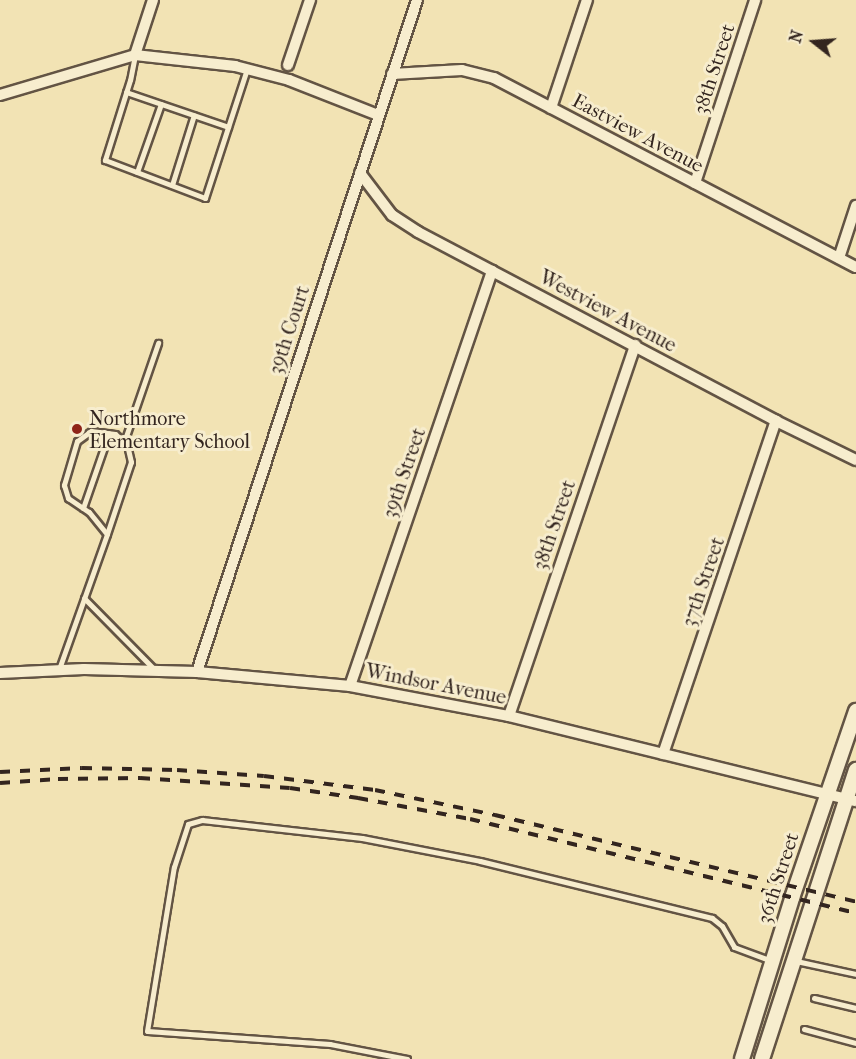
<!DOCTYPE html>
<html>
<head>
<meta charset="utf-8">
<style>
  body { margin:0 }
  #map { position:relative; width:856px; height:1059px; overflow:hidden; background:#f2e3b4; font-family:"IM FELL French Canon",serif }
  div>[style] { position:absolute }
  .roads { filter:drop-shadow(2px 0 #635444) drop-shadow(-2px 0 #635444) drop-shadow(0 2px #635444) drop-shadow(0 -2px #635444) }
  .service>* { height:5px; margin:-2.5px; padding:0 2.5px; transform-origin:2.5px; border-radius:2.5px; background:#f7edce }
  .minor>* { height:10px; margin:-5px; padding:0 5px; transform-origin:5px; border-radius:5px; background:#f7edce }
  .tertiary>* { height:14px; margin:-7px; padding:0 7px; transform-origin:7px; border-radius:7px; background:#f7edce }
  .rail>* { height:4px; margin-top:-2px; transform-origin:0; background:repeating-linear-gradient(90deg,#33251f 0 10px,transparent 0 20px) }
  .dots>* { width:16px; height:16px; translate:-50% -50%; box-sizing:border-box; border:3px solid #f7edce; border-radius:50% }
  span { translate:-50% -50%; white-space:nowrap; text-align:center; line-height:1.15; -webkit-text-stroke:6px #f7edce; paint-order:stroke }
  .street-label { font-size:20px; color:#33251f }
  .poi-label { font-size:20px; color:#33251f }
  .left { translate:0 -50%; text-align:left }
  .north { position:absolute; left:784px; top:12px; width:60px; height:60px; -webkit-text-stroke:4px #f7edce; paint-order:stroke; rotate:287deg; font-size:16px; font-weight:700; line-height:24px; text-align:center; color:#33251f }
  .north::after { content:''; display:block; margin:auto; width:21px; height:27px; background:#33251f; clip-path:polygon(50% 0,100% 100%,50% 72%,0 100%) }
</style>
</head>
<body>
<div id="map">
  <div class="roads">
    <div class="service">
      <i style="left:135px;top:55px;width:25px;rotate:101deg"></i>
      <i style="left:130px;top:80px;width:84px;rotate:107.4deg"></i>
      <i style="left:105px;top:160px;width:107px;rotate:20.8deg"></i>
      <i style="left:205px;top:198px;width:136px;rotate:-72deg"></i>
      <i style="left:126px;top:92px;width:108px;rotate:18.9deg"></i>
      <i style="left:137px;top:172px;width:72px;rotate:-70.6deg"></i>
      <i style="left:172px;top:185px;width:73px;rotate:-72.6deg"></i>
      <i style="left:124px;top:442px;width:105px;rotate:-71deg"></i>
      <i style="left:83px;top:508px;width:79px;rotate:-70.9deg"></i>
      <i style="left:84px;top:598px;width:101px;rotate:45.4deg"></i>
      <i style="left:59px;top:669px;width:143px;rotate:-70.4deg"></i>
      <i style="left:107px;top:534px;width:76px;rotate:-71.6deg"></i>
      <i style="left:131px;top:462px;width:17px;rotate:-103deg"></i>
      <i style="left:127px;top:445px;width:16px;rotate:-137deg"></i>
      <i style="left:115px;top:434px;width:24px;rotate:-173deg"></i>
      <i style="left:91px;top:431px;width:17px;rotate:144deg"></i>
      <i style="left:77px;top:441px;width:46px;rotate:106.5deg"></i>
      <i style="left:64px;top:485px;width:14px;rotate:73deg"></i>
      <i style="left:68px;top:498px;width:25px;rotate:34deg"></i>
      <i style="left:89px;top:512px;width:28px;rotate:51deg"></i>
      <i style="left:796px;top:961px;width:61px;rotate:12.2deg"></i>
      <i style="left:814px;top:998px;width:43px;rotate:13.4deg"></i>
      <i style="left:804px;top:1029px;width:54px;rotate:15.1deg"></i>
      <i style="left:407px;top:1059px;width:78px;rotate:-169deg"></i>
      <i style="left:330px;top:1044px;width:183px;rotate:-175.9deg"></i>
      <i style="left:147px;top:1031px;width:166px;rotate:-80.7deg"></i>
      <i style="left:174px;top:867px;width:45px;rotate:-72deg"></i>
      <i style="left:188px;top:824px;width:15px;rotate:-16deg"></i>
      <i style="left:202px;top:820px;width:161px;rotate:6.4deg"></i>
      <i style="left:362px;top:838px;width:120px;rotate:11deg"></i>
      <i style="left:480px;top:861px;width:239px;rotate:13.8deg"></i>
      <i style="left:712px;top:918px;width:13px;rotate:39deg"></i>
      <i style="left:722px;top:926px;width:24px;rotate:60deg"></i>
      <i style="left:734px;top:947px;width:40px;rotate:20.2deg"></i>
    </div>
    <div class="minor">
      <i style="left:135px;top:55px;width:58px;rotate:-71.9deg"></i>
      <i style="left:288px;top:65px;width:69px;rotate:-71.3deg"></i>
      <i style="left:392px;top:74px;width:70px;rotate:-3.3deg"></i>
      <i style="left:462px;top:70px;width:33px;rotate:14deg"></i>
      <i style="left:494px;top:78px;width:408px;rotate:27.6deg"></i>
      <i style="left:0;top:95px;width:141px;rotate:-16.5deg"></i>
      <i style="left:135px;top:55px;width:101px;rotate:6.3deg"></i>
      <i style="left:235px;top:66px;width:56px;rotate:14.5deg"></i>
      <i style="left:289px;top:80px;width:96px;rotate:21.5deg"></i>
      <i style="left:551px;top:108px;width:114px;rotate:-71.6deg"></i>
      <i style="left:360px;top:173px;width:53px;rotate:52.7deg"></i>
      <i style="left:392px;top:215px;width:31px;rotate:33deg"></i>
      <i style="left:418px;top:232px;width:405px;rotate:27.8deg"></i>
      <i style="left:776px;top:421px;width:89px;rotate:26deg"></i>
      <i style="left:695px;top:183px;width:193px;rotate:-71.8deg"></i>
      <i style="left:839px;top:258px;width:55px;rotate:-71.9deg"></i>
      <i style="left:197px;top:672px;width:707px;rotate:-71.87deg"></i>
      <i style="left:0;top:673px;width:84px;rotate:-2.7deg"></i>
      <i style="left:84px;top:669px;width:113px;rotate:1.5deg"></i>
      <i style="left:197px;top:672px;width:154px;rotate:5.2deg"></i>
      <i style="left:350px;top:686px;width:162px;rotate:10.7deg"></i>
      <i style="left:509px;top:716px;width:357px;rotate:13.8deg"></i>
      <i style="left:350px;top:686px;width:439px;rotate:-71.1deg"></i>
      <i style="left:509px;top:716px;width:392px;rotate:-71.2deg"></i>
      <i style="left:663px;top:754px;width:352px;rotate:-71.3deg"></i>
    </div>
    <div class="tertiary">
      <i style="left:742px;top:1059px;width:169px;rotate:-72.7deg"></i>
      <i style="left:792px;top:898px;width:198px;rotate:-71.1deg"></i>
      <i style="left:762px;top:1059px;width:304px;rotate:-72deg"></i>
    </div>
  </div>
  <div class="rail">
    <i style="left:0;top:772px;width:82px;rotate:-2.8deg"></i>
    <i style="left:82px;top:768px;width:95px;rotate:1.2deg"></i>
    <i style="left:177px;top:770px;width:87px;rotate:3.9deg"></i>
    <i style="left:264px;top:776px;width:112px;rotate:7.2deg"></i>
    <i style="left:375px;top:790px;width:123px;rotate:11.8deg"></i>
    <i style="left:495px;top:815px;width:371px;rotate:13.5deg"></i>
    <i style="left:0;top:783px;width:58px;rotate:-3.9deg"></i>
    <i style="left:58px;top:779px;width:82px;rotate:-0.7deg"></i>
    <i style="left:140px;top:778px;width:150px;rotate:3.8deg"></i>
    <i style="left:290px;top:788px;width:69px;rotate:8.4deg"></i>
    <i style="left:358px;top:798px;width:114px;rotate:10.6deg"></i>
    <i style="left:470px;top:819px;width:397px;rotate:13.7deg"></i>
  </div>
  <div class="dots">
    <i style="left:77px;top:429px;background:#8f2418"></i>
  </div>
  <div class="street-label">
    <span style="left:714px;top:69px;rotate:-72deg">38th Street</span>
    <span style="left:638px;top:133px;rotate:28deg">Eastview Avenue</span>
    <span style="left:608px;top:311px;rotate:28deg">Westview Avenue</span>
    <span style="left:289px;top:330px;rotate:-72deg">39th Court</span>
    <span style="left:404px;top:473px;rotate:-71deg">39th Street</span>
    <span style="left:554px;top:525px;rotate:-71deg">38th Street</span>
    <span style="left:703px;top:582px;rotate:-71deg">37th Street</span>
    <span style="left:436px;top:684px;rotate:11deg">Windsor Avenue</span>
    <span style="left:778px;top:878px;rotate:-72deg">36th Street</span>
  </div>
  <div class="poi-label">
    <span class="left" style="left:89px;top:430px">Northmore<br>Elementary School</span>
  </div>
  <div class="north">N</div>
</div>
</body>
</html>
